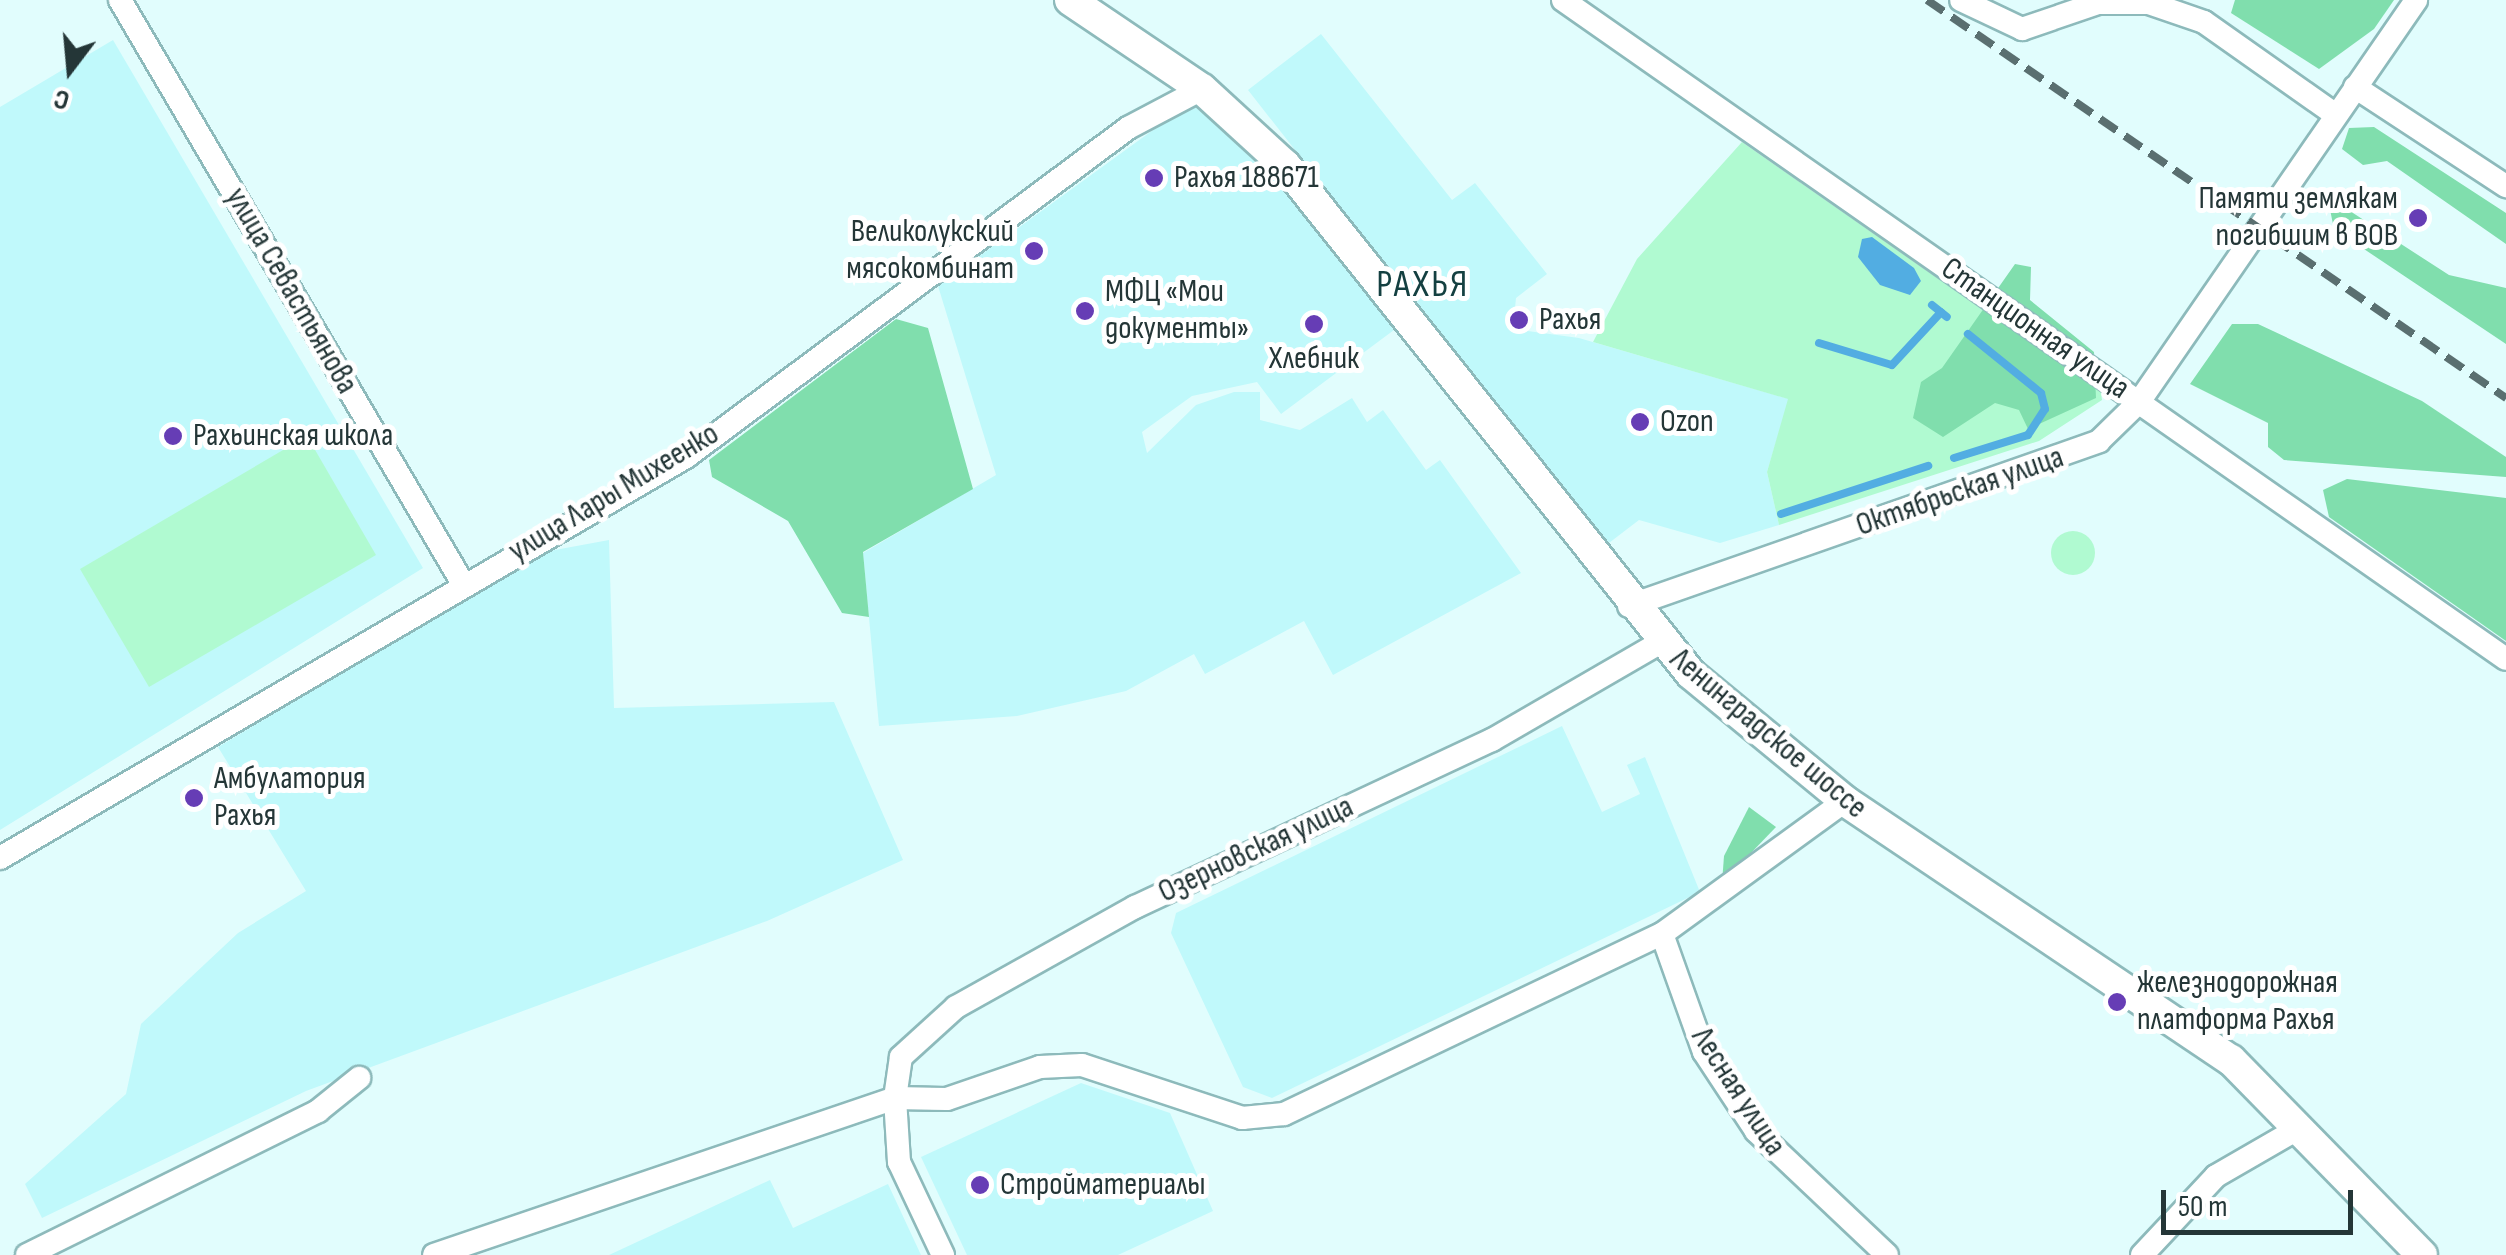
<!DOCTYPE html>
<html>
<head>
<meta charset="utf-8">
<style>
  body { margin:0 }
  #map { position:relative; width:2506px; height:1255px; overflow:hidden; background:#e1fdfd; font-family:"Sofia Sans Condensed",sans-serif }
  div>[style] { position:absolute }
  .built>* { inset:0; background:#c0f9fb }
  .green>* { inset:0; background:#b0fad1 }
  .round { border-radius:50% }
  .forest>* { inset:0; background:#80dead }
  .water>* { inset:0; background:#52ade2 }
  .stream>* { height:8px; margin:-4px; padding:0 4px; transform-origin:4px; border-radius:4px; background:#52ade2 }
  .roads { filter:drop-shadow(2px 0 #8dbabb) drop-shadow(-2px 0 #8dbabb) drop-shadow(0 2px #8dbabb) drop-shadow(0 -2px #8dbabb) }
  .minor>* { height:22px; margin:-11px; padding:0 11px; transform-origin:11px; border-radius:11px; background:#fff }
  .tertiary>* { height:30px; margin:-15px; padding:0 15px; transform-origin:15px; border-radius:15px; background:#fff }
  .rail>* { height:8px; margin-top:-4px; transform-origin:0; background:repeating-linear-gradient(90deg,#5a6f70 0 20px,transparent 0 30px) }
  .dots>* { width:28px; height:28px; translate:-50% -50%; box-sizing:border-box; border:5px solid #fff; border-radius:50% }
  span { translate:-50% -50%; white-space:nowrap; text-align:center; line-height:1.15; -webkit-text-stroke:10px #fff; paint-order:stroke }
  .poi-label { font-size:32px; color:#243637 }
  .left { translate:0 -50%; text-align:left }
  .right { translate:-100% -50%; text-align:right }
  .street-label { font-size:32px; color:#243637 }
  .quarter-label { font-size:38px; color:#144041; letter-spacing:2.5px }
  .north { position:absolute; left:20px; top:20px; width:100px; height:100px; -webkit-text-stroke:8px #fff; paint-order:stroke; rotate:196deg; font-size:28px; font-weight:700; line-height:40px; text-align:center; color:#243637 }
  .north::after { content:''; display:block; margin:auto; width:35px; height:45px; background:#243637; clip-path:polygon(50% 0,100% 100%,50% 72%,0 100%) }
  .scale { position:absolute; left:2161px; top:1190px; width:192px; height:45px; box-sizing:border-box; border:5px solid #243637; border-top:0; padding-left:12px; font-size:30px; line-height:35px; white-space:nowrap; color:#243637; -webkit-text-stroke:8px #fff; paint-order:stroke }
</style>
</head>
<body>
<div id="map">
  <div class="built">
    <i style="clip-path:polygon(1321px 34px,1452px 200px,1475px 183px,1547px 274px,1516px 298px,1513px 329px,1579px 338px,1789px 399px,1767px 472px,1779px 525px,1720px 543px,1639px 520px,1605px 546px,1248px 90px)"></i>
    <i style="clip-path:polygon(113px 40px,423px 568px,0 830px,0 107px)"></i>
    <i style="clip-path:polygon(1193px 101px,1273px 175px,1394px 330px,1281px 414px,1257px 382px,1192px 396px,1142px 432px,1147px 453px,1196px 405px,1234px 392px,1260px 392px,1260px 420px,1300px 430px,1352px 398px,1367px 422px,1383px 410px,1426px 470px,1440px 460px,1521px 573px,1333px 675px,1304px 621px,1205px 674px,1194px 654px,1126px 691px,1017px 716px,879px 726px,863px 553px,996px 475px,938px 286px)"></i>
    <i style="clip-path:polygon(609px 540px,614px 708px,834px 702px,903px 860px,767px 921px,306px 1091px,42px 1218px,25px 1184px,126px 1094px,141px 1024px,238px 933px,306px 891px,218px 747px,544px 552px)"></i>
    <i style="clip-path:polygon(1562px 726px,1602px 812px,1640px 794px,1627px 765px,1645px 757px,1700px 892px,1272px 1098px,1243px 1087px,1171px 933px,1176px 913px)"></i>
    <i style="clip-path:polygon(1081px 1083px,1170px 1113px,1213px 1211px,1118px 1255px,967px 1255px,921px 1157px)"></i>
    <i style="clip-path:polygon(770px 1180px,793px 1228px,888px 1184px,921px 1255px,609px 1255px)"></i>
  </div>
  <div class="green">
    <i style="clip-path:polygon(1742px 142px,2101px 392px,2102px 400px,2039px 441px,1779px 525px,1767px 472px,1788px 399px,1593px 342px,1637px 259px)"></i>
    <i style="clip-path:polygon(307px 436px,376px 555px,149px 687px,80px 569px)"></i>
    <i class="round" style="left:2051px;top:531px;width:44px;height:44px"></i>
  </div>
  <div class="forest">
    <i style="clip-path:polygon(2235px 0,2394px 0,2374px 29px,2319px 69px,2231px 13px)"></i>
    <i style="clip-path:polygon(2374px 127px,2506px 213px,2506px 244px,2387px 161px,2363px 165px,2342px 149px,2349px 128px)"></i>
    <i style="clip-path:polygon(2326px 190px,2351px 190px,2353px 213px,2449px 275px,2506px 288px,2506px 344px,2334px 229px)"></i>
    <i style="clip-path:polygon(2015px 264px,2031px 267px,2030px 300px,2094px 352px,2096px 398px,2028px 429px,2019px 410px,1995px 403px,1943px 437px,1913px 418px,1921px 382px,1942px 368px)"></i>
    <i style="clip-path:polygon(896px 319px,928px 328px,973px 489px,863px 552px,869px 617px,842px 613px,788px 521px,712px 477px,709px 460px)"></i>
    <i style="clip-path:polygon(2232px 324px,2258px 324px,2422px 401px,2506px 457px,2506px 477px,2284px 460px,2268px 447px,2268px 423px,2190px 384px)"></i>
    <i style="clip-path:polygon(2347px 479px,2506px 498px,2506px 641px,2329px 517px,2323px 490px)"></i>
    <i style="clip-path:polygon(1749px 807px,1776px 827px,1722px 883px,1724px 856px)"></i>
  </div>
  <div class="water">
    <i style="clip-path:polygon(1872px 237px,1914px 268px,1921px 281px,1910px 295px,1880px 285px,1858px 257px,1862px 239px)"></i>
  </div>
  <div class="stream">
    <i style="left:1932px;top:305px;width:19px;rotate:39deg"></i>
    <i style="left:1819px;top:343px;width:76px;rotate:16.8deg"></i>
    <i style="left:1892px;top:365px;width:72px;rotate:-47.2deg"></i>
    <i style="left:1954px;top:458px;width:77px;rotate:-17.3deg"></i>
    <i style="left:2028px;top:435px;width:31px;rotate:-57deg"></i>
    <i style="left:2045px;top:409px;width:16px;rotate:-104deg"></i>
    <i style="left:2041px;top:393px;width:94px;rotate:-141.1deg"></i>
    <i style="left:1781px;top:514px;width:155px;rotate:-18.1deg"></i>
  </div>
  <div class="roads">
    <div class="minor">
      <i style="left:120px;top:0;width:675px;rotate:59.56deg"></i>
      <i style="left:1563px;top:0;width:1150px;rotate:34.95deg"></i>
      <i style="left:1961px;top:0;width:68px;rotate:25.4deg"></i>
      <i style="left:2022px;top:29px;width:80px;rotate:-18.9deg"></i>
      <i style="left:2098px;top:3px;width:51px"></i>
      <i style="left:2149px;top:3px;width:58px;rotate:19.1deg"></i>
      <i style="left:2204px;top:22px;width:161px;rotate:35.2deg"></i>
      <i style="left:2355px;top:87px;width:181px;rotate:33.3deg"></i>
      <i style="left:1629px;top:606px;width:498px;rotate:-19.3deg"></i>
      <i style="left:2099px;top:441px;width:56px;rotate:-44.3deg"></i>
      <i style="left:2139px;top:402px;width:488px;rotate:-55.4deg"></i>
      <i style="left:0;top:858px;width:795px;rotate:-30.31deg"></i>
      <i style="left:686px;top:457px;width:551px;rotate:-36.66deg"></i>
      <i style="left:1128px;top:128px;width:84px;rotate:-27.8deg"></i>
      <i style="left:1662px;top:934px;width:125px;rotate:70.4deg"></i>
      <i style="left:1704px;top:1052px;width:95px;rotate:56.6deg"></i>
      <i style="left:1756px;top:1131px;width:180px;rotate:43.4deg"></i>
      <i style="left:27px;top:1255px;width:325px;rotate:-26.3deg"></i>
      <i style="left:318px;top:1111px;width:53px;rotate:-38.8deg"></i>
      <i style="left:434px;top:1255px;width:487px;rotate:-18.8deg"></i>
      <i style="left:895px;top:1098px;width:52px;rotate:1.1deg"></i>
      <i style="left:947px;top:1099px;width:98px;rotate:-19deg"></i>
      <i style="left:1040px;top:1067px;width:42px;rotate:-2.7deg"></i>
      <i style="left:1082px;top:1065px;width:169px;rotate:18.3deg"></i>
      <i style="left:1242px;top:1118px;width:42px;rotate:-5.4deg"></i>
      <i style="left:1284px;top:1114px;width:419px;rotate:-25.5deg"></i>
      <i style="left:1662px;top:934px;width:226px;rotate:-36deg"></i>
      <i style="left:943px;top:1255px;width:103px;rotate:-115.3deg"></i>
      <i style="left:899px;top:1162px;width:64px;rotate:-93.6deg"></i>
      <i style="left:895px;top:1098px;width:41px;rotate:-81.7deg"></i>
      <i style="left:901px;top:1057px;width:74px;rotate:-42.3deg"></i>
      <i style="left:956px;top:1007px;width:205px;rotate:-29.2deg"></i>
      <i style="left:1135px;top:907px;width:394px;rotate:-25.1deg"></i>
      <i style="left:1492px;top:740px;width:193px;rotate:-30.1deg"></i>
      <i style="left:2142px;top:1255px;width:108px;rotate:-46.9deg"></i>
      <i style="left:2216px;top:1176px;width:98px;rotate:-30deg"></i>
    </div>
    <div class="tertiary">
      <i style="left:1070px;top:0;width:159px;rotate:34deg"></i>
      <i style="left:1202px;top:89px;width:113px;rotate:42.5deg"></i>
      <i style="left:1285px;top:165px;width:651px;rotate:51.42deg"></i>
      <i style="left:1691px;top:674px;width:200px;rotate:39.5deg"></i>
      <i style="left:1845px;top:801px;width:465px;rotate:33.9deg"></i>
      <i style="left:2231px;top:1060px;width:273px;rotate:45.6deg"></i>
    </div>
  </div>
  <div class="rail">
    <i style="left:1927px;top:0;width:703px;rotate:34.5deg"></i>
  </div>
  <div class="dots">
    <i style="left:1154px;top:178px;background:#663db5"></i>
    <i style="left:2418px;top:218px;background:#663db5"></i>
    <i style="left:1034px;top:251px;background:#663db5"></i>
    <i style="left:1085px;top:311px;background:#663db5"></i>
    <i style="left:1519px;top:320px;background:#663db5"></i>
    <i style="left:1314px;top:324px;background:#663db5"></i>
    <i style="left:1640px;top:422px;background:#663db5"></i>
    <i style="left:173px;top:436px;background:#663db5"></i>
    <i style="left:194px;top:798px;background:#663db5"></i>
    <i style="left:2117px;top:1002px;background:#663db5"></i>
    <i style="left:980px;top:1185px;background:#663db5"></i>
  </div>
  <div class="poi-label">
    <span class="left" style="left:1174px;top:178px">Рахья 188671</span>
    <span class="right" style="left:2398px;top:218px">Памяти землякам<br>погибшим в ВОВ</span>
    <span class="right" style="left:1014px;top:251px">Великолукский<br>мясокомбинат</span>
    <span class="left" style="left:1105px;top:311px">МФЦ «Мои<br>документы»</span>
    <span class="left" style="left:1539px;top:320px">Рахья</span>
    <span style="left:1314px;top:359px">Хлебник</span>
    <span class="left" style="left:1660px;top:422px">Ozon</span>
    <span class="left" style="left:193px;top:436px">Рахьинская школа</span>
    <span class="left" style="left:214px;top:798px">Амбулатория<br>Рахья</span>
    <span class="left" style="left:2137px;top:1002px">железнодорожная<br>платформа Рахья</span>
    <span class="left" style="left:1000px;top:1185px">Стройматериалы</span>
  </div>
  <div class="street-label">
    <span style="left:291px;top:291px;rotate:60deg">улица Севастьянова</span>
    <span style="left:2035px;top:329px;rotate:35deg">Станционная улица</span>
    <span style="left:1960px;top:492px;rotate:-19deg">Октябрьская улица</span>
    <span style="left:614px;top:493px;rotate:-31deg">улица Лары Михеенко</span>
    <span style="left:1768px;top:734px;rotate:40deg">Ленинградское шоссе</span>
    <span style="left:1256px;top:850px;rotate:-25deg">Озерновская улица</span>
    <span style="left:1738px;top:1092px;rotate:57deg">Лесная улица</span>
  </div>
  <div class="quarter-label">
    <span style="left:1423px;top:285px">РАХЬЯ</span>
  </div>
  <div class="north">С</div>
  <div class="scale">50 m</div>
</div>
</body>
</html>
